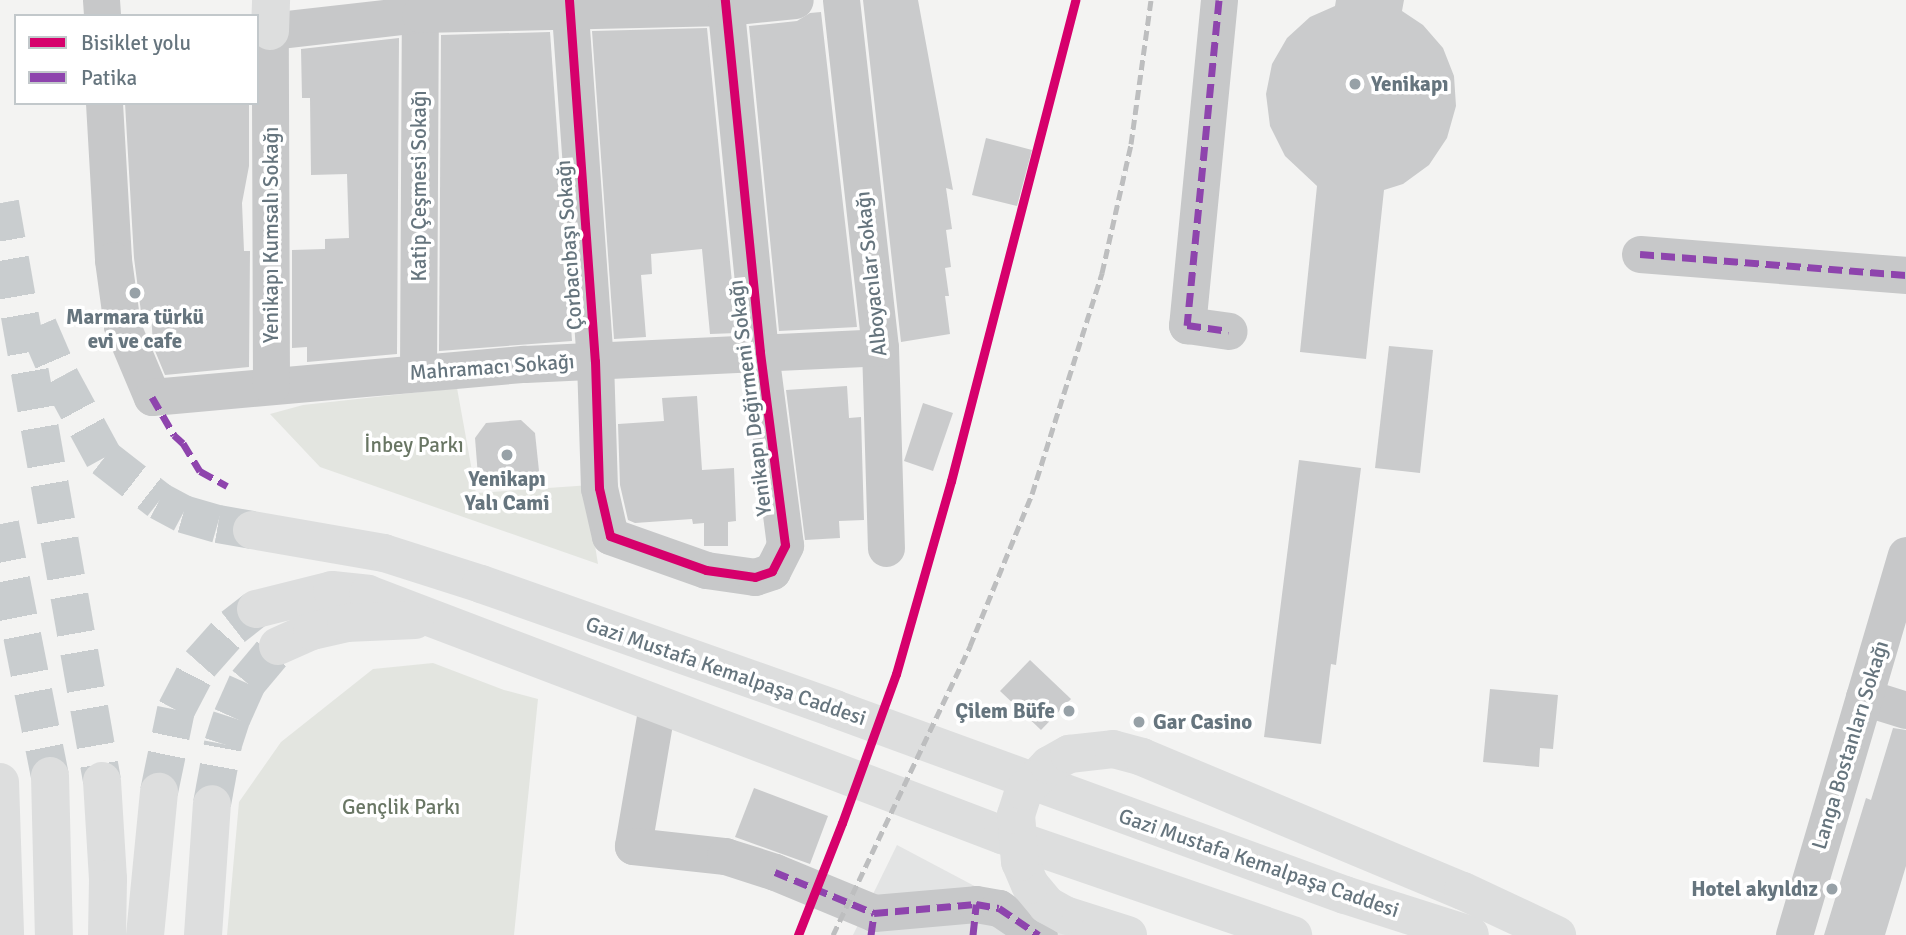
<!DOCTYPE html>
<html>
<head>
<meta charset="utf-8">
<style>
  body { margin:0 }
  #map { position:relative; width:1906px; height:935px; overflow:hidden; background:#f3f3f2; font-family:Signika,sans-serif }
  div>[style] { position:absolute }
  .built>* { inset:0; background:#e3e4e4 }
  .green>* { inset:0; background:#e3e5e0 }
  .building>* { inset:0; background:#cacbcc }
  .primary-tunnel>* { height:38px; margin-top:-19px; transform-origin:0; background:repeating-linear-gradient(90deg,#c9cdcf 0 38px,transparent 0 57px) }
  .highway-tunnel>* { height:38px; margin-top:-19px; transform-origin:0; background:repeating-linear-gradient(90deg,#c9cdcf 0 38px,transparent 0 57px) }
  .street>* { height:37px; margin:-18.5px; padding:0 18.5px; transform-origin:18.5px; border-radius:18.5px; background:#c7c8c9 }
  .secondary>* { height:38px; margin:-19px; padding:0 19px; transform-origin:19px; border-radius:19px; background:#dddede }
  .primary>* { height:38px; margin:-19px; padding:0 19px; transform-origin:19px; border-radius:19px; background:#dddede }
  .highway>* { height:38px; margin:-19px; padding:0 19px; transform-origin:19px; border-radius:19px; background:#dddede }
  .rail>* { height:5px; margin-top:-2.5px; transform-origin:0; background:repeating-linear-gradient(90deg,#bdbebf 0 10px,transparent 0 15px) }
  .quiet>* { height:7px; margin-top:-3.5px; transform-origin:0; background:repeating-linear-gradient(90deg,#8e44ad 0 14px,transparent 0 21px) }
  .cycleway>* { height:9px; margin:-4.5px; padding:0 4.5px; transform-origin:4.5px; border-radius:4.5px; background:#d6006c }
  .dots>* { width:19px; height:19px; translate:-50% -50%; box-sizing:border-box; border:4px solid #fff; border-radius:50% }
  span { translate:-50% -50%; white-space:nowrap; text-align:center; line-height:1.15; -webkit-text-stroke:7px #fff; paint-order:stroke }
  .poi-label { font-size:21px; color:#66757e; font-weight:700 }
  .left { translate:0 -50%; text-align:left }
  .right { translate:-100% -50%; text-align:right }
  .street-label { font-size:21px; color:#66757e }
  .park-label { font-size:21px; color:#697664 }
  .legend { position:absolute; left:14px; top:14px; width:245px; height:91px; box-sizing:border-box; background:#fff; border:2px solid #c2c8cb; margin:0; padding:9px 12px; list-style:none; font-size:21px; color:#66757e }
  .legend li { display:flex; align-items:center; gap:14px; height:35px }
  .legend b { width:35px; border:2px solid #c2c8cb }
</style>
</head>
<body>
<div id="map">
  <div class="built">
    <i style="clip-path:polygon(897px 845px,1067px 935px,853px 935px)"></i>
  </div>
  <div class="green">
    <i style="clip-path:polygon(457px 388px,476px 493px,591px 485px,592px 527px,598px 564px,320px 467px,270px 414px,303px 405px)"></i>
    <i style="clip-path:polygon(433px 663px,504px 690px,538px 699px,514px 935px,227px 935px,239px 802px,281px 742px,373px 669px)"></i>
  </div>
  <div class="building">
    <i style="clip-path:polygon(863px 0,918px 0,953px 190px,946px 188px,952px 229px,946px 230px,951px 267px,945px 268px,949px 296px,945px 296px,950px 334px,901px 342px)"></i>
    <i style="clip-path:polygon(1336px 0,1404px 0,1402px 11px,1423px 25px,1443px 48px,1454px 76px,1456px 106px,1447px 138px,1429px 165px,1403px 184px,1384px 190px,1366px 359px,1300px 352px,1317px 186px,1285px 156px,1270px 126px,1266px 94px,1272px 64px,1287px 38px,1310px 17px,1335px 6px)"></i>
    <i style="clip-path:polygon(821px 12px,857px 327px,779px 331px,749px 26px,797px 21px,810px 13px)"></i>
    <i style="clip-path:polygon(707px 28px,737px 333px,710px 334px,702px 249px,651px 254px,652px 274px,641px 275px,646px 337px,614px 339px,592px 31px)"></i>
    <i style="clip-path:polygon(550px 32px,572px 341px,439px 351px,441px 35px)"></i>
    <i style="clip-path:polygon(399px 38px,397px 354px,307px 362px,307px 347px,292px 348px,292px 250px,325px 249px,325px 239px,349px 238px,347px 174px,311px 175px,310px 98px,302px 98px,301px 49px)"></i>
    <i style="clip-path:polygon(125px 103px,249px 103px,249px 166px,242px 203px,244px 251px,250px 251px,249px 367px,165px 375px,153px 346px,151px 311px,141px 312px,134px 258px)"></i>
    <i style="clip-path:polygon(986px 138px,1032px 150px,1017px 206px,972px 195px)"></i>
    <i style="clip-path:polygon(1389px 346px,1433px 350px,1420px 473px,1375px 468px)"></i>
    <i style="clip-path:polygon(847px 386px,849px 418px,861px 417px,864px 520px,839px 521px,840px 538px,805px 540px,786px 390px)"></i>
    <i style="clip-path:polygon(697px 396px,702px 470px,734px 468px,736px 521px,728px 522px,728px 546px,704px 546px,704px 523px,693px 524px,692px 519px,635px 523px,628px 520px,620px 485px,618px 424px,664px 421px,662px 398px)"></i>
    <i style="clip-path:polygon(923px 403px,953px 413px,933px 471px,904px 461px)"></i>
    <i style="clip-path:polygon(521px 420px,535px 433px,539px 471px,527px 483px,492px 486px,478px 476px,475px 438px,486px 423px)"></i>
    <i style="clip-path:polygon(1299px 460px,1361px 468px,1336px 665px,1331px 664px,1321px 744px,1264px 737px)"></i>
    <i style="clip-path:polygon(1030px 660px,1071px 699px,1041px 730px,1000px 691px)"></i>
    <i style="clip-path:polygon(1490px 689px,1558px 695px,1553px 749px,1540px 748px,1539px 767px,1483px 762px)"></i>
    <i style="clip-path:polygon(1893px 728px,1906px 730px,1906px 866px,1885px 935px,1824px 935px,1866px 798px,1871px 800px)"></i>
    <i style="clip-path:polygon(754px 788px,828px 816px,810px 864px,735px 837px)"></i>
  </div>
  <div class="primary-tunnel">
    <i style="left:0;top:203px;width:587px;rotate:79.99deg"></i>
    <i style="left:38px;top:326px;width:56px;rotate:66.7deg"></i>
    <i style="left:60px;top:377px;width:92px;rotate:61.5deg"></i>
    <i style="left:104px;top:458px;width:70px;rotate:38deg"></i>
    <i style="left:159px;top:501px;width:27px;rotate:28deg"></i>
    <i style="left:183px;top:514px;width:36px;rotate:16deg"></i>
    <i style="left:218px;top:524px;width:35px;rotate:10deg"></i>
    <i style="left:159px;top:792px;width:84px;rotate:-78.3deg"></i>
    <i style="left:176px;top:710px;width:52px;rotate:-62.4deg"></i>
    <i style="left:200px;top:664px;width:50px;rotate:-48.3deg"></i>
    <i style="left:233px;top:627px;width:29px;rotate:-38deg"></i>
    <i style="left:212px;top:804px;width:61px;rotate:-79.6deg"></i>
    <i style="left:223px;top:744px;width:28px;rotate:-72deg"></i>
    <i style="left:232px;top:717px;width:37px;rotate:-66deg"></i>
    <i style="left:247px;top:683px;width:48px;rotate:-50deg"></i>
  </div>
  <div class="highway-tunnel">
    <i style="left:0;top:524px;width:257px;rotate:78.8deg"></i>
  </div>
  <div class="street">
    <i style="left:101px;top:0;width:16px;rotate:86deg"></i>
    <i style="left:569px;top:0;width:362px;rotate:85.9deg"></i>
    <i style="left:595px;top:361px;width:127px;rotate:88.2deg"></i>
    <i style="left:599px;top:488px;width:49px;rotate:77.1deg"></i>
    <i style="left:610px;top:536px;width:102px;rotate:19.5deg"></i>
    <i style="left:706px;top:570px;width:49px;rotate:8.1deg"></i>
    <i style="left:755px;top:577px;width:18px;rotate:-19deg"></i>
    <i style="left:772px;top:571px;width:29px;rotate:-63deg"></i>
    <i style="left:785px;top:545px;width:195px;rotate:-97.4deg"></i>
    <i style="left:760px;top:352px;width:354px;rotate:-95.7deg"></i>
    <i style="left:841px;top:0;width:349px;rotate:83.6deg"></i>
    <i style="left:880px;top:347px;width:201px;rotate:88.3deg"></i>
    <i style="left:1219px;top:0;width:327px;rotate:95.6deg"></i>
    <i style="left:1187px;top:325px;width:42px;rotate:8.1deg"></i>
    <i style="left:104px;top:103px;width:157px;rotate:86.7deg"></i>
    <i style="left:113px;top:260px;width:67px;rotate:82.2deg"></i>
    <i style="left:122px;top:326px;width:77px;rotate:67.1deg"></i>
    <i style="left:152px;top:397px;width:374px;rotate:-5.1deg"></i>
    <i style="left:525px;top:364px;width:355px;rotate:-2.7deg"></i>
    <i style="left:1640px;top:254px;width:267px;rotate:4.5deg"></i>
    <i style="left:418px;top:372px;width:372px;rotate:-89.7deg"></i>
    <i style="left:271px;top:385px;width:354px;rotate:-90.2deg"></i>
    <i style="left:270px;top:31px;width:151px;rotate:-6.5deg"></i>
    <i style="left:420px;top:14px;width:306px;rotate:-1.3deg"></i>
    <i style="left:726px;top:7px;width:69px;rotate:-5.8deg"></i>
    <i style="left:1864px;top:697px;width:44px;rotate:17.2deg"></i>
    <i style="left:657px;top:705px;width:143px;rotate:99.7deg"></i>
    <i style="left:633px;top:846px;width:93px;rotate:6.2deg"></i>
    <i style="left:725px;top:856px;width:52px;rotate:17.7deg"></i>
    <i style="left:775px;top:872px;width:107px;rotate:22.5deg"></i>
    <i style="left:874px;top:913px;width:102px;rotate:-5deg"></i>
    <i style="left:976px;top:904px;width:23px;rotate:10deg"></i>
    <i style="left:999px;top:908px;width:48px;rotate:34deg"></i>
    <i style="left:1794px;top:935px;width:396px;rotate:-73.6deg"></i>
  </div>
  <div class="secondary">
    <i style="left:270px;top:31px;width:31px;rotate:-88deg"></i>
  </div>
  <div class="primary">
    <i style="left:252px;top:530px;width:134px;rotate:9.9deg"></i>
    <i style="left:384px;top:553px;width:102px;rotate:17.7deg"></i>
    <i style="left:481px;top:584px;width:375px;rotate:19.4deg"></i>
    <i style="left:835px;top:709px;width:543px;rotate:20.04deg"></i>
    <i style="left:1345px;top:895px;width:131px;rotate:17.7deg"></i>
    <i style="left:256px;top:609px;width:78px;rotate:-14deg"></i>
    <i style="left:332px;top:590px;width:36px;rotate:6deg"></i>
    <i style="left:368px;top:594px;width:678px;rotate:20.81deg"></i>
    <i style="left:1002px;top:835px;width:308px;rotate:19deg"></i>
    <i style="left:278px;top:646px;width:37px;rotate:-24deg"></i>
    <i style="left:312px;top:631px;width:35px;rotate:-13deg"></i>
    <i style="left:346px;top:623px;width:69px;rotate:-2.5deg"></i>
    <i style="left:102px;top:781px;width:98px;rotate:86.5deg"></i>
    <i style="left:108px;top:879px;width:56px;rotate:91deg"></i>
    <i style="left:145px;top:935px;width:144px;rotate:-84.4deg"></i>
    <i style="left:203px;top:935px;width:131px;rotate:-86.1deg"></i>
    <i style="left:1128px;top:935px;width:66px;rotate:-162.4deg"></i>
    <i style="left:1065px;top:915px;width:21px;rotate:-151deg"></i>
    <i style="left:1047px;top:905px;width:26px;rotate:-130deg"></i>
    <i style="left:1030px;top:885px;width:25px;rotate:-113deg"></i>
    <i style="left:1020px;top:862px;width:47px;rotate:-94.9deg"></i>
    <i style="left:1016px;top:815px;width:25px;rotate:-72deg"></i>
    <i style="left:1024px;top:791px;width:36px;rotate:-46deg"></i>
    <i style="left:1049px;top:765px;width:23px;rotate:-29deg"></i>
    <i style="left:1069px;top:754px;width:44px;rotate:-6.5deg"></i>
    <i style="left:1113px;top:749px;width:30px;rotate:15deg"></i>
    <i style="left:1142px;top:757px;width:348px;rotate:22.7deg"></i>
    <i style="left:1463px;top:891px;width:104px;rotate:25.1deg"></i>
  </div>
  <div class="highway">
    <i style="left:50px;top:776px;width:159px;rotate:88.6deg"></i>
    <i style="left:0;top:782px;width:153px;rotate:88.1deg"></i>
  </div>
  <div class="rail">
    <i style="left:833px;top:935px;width:320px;rotate:-64.6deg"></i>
    <i style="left:970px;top:646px;width:164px;rotate:-67.8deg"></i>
    <i style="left:1032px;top:494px;width:232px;rotate:-72.4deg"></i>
    <i style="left:1102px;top:273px;width:132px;rotate:-77.3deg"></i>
    <i style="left:1131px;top:144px;width:145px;rotate:-82.1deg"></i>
  </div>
  <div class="quiet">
    <i style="left:1219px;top:0;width:327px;rotate:95.6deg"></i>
    <i style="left:1187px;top:325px;width:42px;rotate:8.1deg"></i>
    <i style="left:1640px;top:254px;width:267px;rotate:4.5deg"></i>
    <i style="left:152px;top:397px;width:44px;rotate:59.9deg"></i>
    <i style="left:174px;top:435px;width:12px;rotate:42deg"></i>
    <i style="left:183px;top:443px;width:33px;rotate:59deg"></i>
    <i style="left:200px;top:471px;width:31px;rotate:29deg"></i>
    <i style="left:775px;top:872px;width:107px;rotate:22.5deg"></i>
    <i style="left:874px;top:913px;width:102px;rotate:-5deg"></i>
    <i style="left:976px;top:904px;width:23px;rotate:10deg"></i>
    <i style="left:999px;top:908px;width:48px;rotate:34deg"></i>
    <i style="left:871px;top:935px;width:22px;rotate:-82deg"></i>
    <i style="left:973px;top:935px;width:31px;rotate:-84deg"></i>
  </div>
  <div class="cycleway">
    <i style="left:569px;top:0;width:362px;rotate:85.9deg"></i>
    <i style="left:595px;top:361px;width:127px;rotate:88.2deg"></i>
    <i style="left:599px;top:488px;width:49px;rotate:77.1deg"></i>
    <i style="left:610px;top:536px;width:102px;rotate:19.5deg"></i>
    <i style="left:706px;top:570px;width:49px;rotate:8.1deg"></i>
    <i style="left:755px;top:577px;width:18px;rotate:-19deg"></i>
    <i style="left:772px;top:571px;width:29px;rotate:-63deg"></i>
    <i style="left:785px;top:545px;width:195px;rotate:-97.4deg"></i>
    <i style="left:760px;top:352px;width:354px;rotate:-95.7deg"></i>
    <i style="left:798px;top:935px;width:120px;rotate:-68.6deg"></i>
    <i style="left:842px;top:823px;width:158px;rotate:-70.1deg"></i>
    <i style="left:896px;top:674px;width:201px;rotate:-74.1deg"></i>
    <i style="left:951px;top:481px;width:497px;rotate:-75.5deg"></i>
  </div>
  <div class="dots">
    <i style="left:1355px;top:84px;background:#97a1a7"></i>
    <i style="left:135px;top:293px;background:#97a1a7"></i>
    <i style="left:507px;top:455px;background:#97a1a7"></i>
    <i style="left:1069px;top:711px;background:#97a1a7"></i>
    <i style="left:1139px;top:722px;background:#97a1a7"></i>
    <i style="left:1832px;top:889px;background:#97a1a7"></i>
  </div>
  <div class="poi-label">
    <span class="left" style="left:1371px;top:84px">Yenikapı</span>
    <span style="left:135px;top:329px">Marmara türkü<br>evi ve cafe</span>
    <span style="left:507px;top:491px">Yenikapı<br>Yalı Cami</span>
    <span class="right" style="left:1055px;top:711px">Çilem Büfe</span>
    <span class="left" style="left:1153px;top:722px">Gar Casino</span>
    <span class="right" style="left:1818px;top:889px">Hotel akyıldız</span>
  </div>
  <div class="street-label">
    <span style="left:419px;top:186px;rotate:-90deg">Katip Çeşmesi Sokağı</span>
    <span style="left:271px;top:235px;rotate:-90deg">Yenikapı Kumsalı Sokağı</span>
    <span style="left:569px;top:245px;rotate:-94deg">Çorbacıbaşı Sokağı</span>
    <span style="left:871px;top:274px;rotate:-96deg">Alboyacılar Sokağı</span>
    <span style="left:492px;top:367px;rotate:-4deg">Mahramacı Sokağı</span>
    <span style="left:750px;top:398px;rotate:-97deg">Yenikapı Değirmeni Sokağı</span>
    <span style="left:726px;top:671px;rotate:19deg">Gazi Mustafa Kemalpaşa Caddesi</span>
    <span style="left:1850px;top:745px;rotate:-73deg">Langa Bostanları Sokağı</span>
    <span style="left:1259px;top:863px;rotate:19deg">Gazi Mustafa Kemalpaşa Caddesi</span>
  </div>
  <div class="park-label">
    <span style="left:414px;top:445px">İnbey Parkı</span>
    <span style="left:401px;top:807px">Gençlik Parkı</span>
  </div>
  <ul class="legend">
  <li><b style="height:9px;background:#d6006c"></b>Bisiklet yolu</li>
  <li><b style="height:9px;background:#8e44ad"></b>Patika</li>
  </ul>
</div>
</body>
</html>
